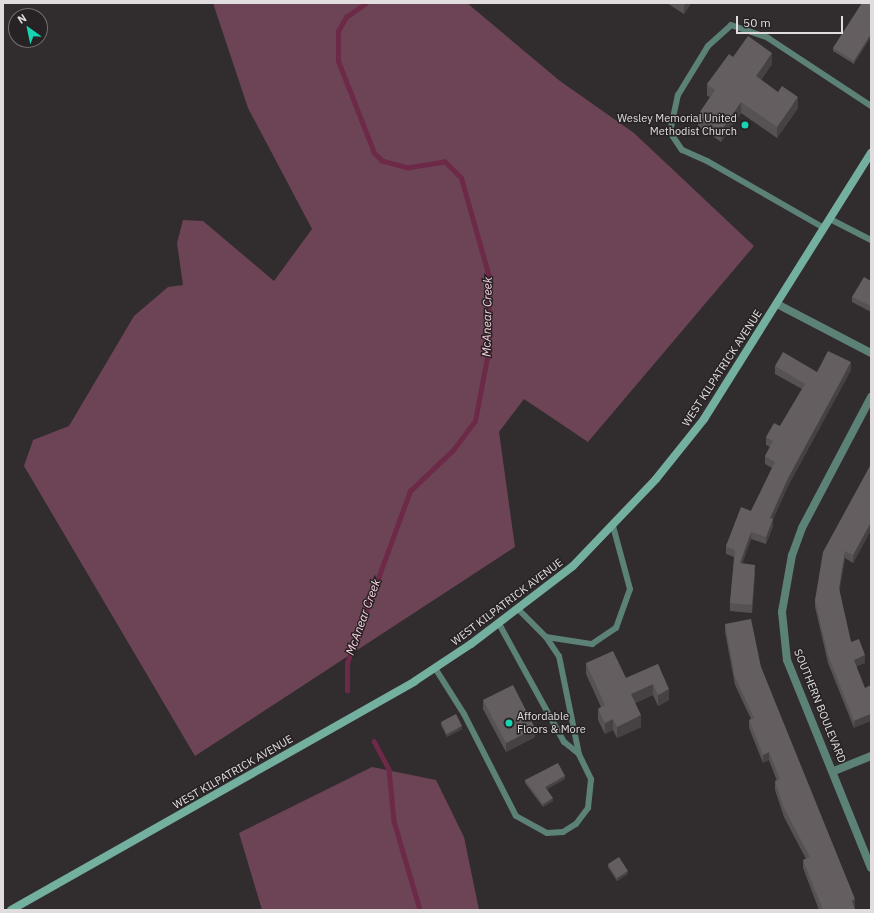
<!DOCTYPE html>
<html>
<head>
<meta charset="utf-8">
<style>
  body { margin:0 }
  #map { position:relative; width:874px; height:913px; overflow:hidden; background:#312c2e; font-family:"IBM Plex Sans",sans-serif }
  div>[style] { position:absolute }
  .green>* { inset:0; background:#6d4455 }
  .stream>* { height:4.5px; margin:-2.25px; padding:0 2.25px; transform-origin:2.25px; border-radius:2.25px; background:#6c2a48 }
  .service>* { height:6px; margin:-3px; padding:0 3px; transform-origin:3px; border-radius:3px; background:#5c8177 }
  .minor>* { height:8px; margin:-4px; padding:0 4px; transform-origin:4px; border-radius:4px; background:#5c8177 }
  .secondary>* { height:8px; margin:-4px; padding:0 4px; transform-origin:4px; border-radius:4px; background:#74b0a0 }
  .wall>* { inset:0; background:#565153 }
  .shaded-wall>* { inset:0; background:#464243 }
  .building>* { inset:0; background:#645e60 }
  .dots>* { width:11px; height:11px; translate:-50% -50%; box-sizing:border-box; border:2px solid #272224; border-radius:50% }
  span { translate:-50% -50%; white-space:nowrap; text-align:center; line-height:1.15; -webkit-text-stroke:3px #272224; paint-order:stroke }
  .poi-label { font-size:11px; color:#e1ddde }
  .right { translate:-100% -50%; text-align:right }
  .left { translate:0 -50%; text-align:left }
  .street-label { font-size:11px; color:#e1ddde }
  .water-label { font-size:12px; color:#fcd1e1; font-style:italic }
  .frame { position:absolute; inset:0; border:4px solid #e1ddde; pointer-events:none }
  .north { position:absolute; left:8px; top:8px; width:40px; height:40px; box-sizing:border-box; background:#272224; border:1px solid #716d6e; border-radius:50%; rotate:327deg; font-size:11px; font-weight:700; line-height:16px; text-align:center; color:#e1ddde }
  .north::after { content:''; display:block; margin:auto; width:14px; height:18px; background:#17d5b3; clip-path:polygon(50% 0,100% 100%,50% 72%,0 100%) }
  .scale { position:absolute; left:736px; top:16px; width:107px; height:18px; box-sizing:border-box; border:2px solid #e1ddde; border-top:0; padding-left:5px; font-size:12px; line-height:14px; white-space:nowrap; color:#e1ddde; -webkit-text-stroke:3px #272224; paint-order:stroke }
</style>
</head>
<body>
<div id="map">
  <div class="green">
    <i style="clip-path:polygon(213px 3px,467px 3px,560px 81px,634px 133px,754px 246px,588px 442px,524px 399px,499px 432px,515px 547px,195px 756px,24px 466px,33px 440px,69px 426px,134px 316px,168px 287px,183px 285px,177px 243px,183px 220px,203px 221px,274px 281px,312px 229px,248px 108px)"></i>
    <i style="clip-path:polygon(372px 767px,436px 780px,464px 837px,479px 910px,262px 910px,239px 833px)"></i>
  </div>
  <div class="stream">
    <i style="left:347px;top:691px;width:28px;rotate:-90deg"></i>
    <i style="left:347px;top:663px;width:183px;rotate:-69.9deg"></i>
    <i style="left:410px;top:491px;width:59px;rotate:-43.6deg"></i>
    <i style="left:453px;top:450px;width:36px;rotate:-53deg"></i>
    <i style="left:475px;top:421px;width:70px;rotate:-79.3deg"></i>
    <i style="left:488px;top:352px;width:75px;rotate:-89.2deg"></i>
    <i style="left:489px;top:277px;width:103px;rotate:-105.8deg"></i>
    <i style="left:461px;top:178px;width:23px;rotate:-135deg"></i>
    <i style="left:445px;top:162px;width:37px;rotate:171deg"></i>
    <i style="left:408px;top:168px;width:27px;rotate:-165deg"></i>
    <i style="left:382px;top:161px;width:11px;rotate:-135deg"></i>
    <i style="left:374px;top:153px;width:99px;rotate:-111.4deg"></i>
    <i style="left:338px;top:61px;width:30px;rotate:-90deg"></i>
    <i style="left:338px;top:31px;width:16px;rotate:-60deg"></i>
    <i style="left:346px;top:17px;width:24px;rotate:-35deg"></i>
    <i style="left:374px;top:741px;width:32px;rotate:62deg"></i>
    <i style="left:389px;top:769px;width:52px;rotate:84.5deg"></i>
    <i style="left:394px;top:821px;width:93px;rotate:73.7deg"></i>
  </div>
  <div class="service">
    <i style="left:830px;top:219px;width:46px;rotate:27.1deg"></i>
    <i style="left:824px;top:228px;width:135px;rotate:-150.2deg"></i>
    <i style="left:707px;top:161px;width:27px;rotate:-156deg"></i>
    <i style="left:682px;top:150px;width:22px;rotate:-124deg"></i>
    <i style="left:670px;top:132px;width:38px;rotate:-78deg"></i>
    <i style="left:678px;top:95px;width:57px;rotate:-58.5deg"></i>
    <i style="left:708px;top:46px;width:31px;rotate:-42deg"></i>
    <i style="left:731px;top:25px;width:39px;rotate:19deg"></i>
    <i style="left:768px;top:38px;width:123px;rotate:33.4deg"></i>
    <i style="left:518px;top:609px;width:40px;rotate:45deg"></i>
    <i style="left:546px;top:637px;width:23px;rotate:56deg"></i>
    <i style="left:559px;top:656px;width:100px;rotate:78.5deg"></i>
    <i style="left:546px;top:637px;width:47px;rotate:8.7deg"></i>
    <i style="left:592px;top:644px;width:29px;rotate:-34deg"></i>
    <i style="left:616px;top:628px;width:41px;rotate:-70.3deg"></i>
    <i style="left:630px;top:589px;width:65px;rotate:-105.1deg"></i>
    <i style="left:435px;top:668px;width:54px;rotate:57.8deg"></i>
    <i style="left:464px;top:714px;width:114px;rotate:63deg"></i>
    <i style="left:516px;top:816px;width:35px;rotate:29deg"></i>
    <i style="left:547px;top:833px;width:16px;rotate:-4deg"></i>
    <i style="left:563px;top:832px;width:15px;rotate:-32deg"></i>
    <i style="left:576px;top:824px;width:20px;rotate:-53deg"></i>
    <i style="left:588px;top:808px;width:29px;rotate:-84deg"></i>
    <i style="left:591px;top:779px;width:28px;rotate:-116deg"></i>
    <i style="left:579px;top:754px;width:19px;rotate:-141deg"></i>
    <i style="left:564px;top:742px;width:135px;rotate:-118.8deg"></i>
  </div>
  <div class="minor">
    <i style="left:777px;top:304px;width:106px;rotate:27.5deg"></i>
    <i style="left:871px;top:397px;width:148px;rotate:117.8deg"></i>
    <i style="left:802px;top:528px;width:29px;rotate:110deg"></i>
    <i style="left:792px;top:555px;width:58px;rotate:100deg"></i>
    <i style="left:782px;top:612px;width:48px;rotate:84.1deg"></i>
    <i style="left:787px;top:660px;width:224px;rotate:68deg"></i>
    <i style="left:834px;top:771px;width:40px;rotate:-22deg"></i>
  </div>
  <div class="secondary">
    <i style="left:11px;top:910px;width:464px;rotate:-29.5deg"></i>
    <i style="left:415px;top:681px;width:67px;rotate:-33.5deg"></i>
    <i style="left:471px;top:644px;width:128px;rotate:-37.4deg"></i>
    <i style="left:573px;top:566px;width:120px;rotate:-46.3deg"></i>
    <i style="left:656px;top:479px;width:77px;rotate:-51.3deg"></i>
    <i style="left:704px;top:419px;width:314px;rotate:-57.9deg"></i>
  </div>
  <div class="wall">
    <i style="clip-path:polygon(667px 3px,691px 3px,684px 14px)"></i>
    <i style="clip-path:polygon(862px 3px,854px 64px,833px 51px,833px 48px)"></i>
    <i style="clip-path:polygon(733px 57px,772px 64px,761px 80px,798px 108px,777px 138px,741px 113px,721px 142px,698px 126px,698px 115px,710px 97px,707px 96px,707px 84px)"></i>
    <i style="clip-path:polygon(871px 281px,871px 312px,852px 302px,852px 297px)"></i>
    <i style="clip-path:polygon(775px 366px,817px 372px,851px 370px,788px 486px,773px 519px,773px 526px,766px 544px,751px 539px,742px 563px,755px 572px,752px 613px,730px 611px,730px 603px,734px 557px,726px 554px,726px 546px,751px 511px,772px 468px,765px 464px,765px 456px,770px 447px,766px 445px,766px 437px,780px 426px,802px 389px,775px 374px)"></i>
    <i style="clip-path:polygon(871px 464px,871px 530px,853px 563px,845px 558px,839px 591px,851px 642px,865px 663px,857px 666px,854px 728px,828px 663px,815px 607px,815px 600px)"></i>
    <i style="clip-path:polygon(725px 624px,761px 667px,855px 908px,854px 908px,855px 910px,819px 910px,803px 868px,803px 860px,806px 859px,784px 817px,775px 790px,775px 781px,777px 781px,769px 760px,763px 763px,749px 728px,749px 720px,751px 719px,735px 685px,725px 632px)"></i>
    <i style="clip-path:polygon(586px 663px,626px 678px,658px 664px,669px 700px,658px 706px,653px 695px,635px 703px,641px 727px,617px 738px,613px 730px,605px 734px,598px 720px,598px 709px,601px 707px,586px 674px)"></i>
    <i style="clip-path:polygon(483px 700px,535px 737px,506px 752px,483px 709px)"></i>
    <i style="clip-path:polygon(441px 722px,462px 729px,447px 737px,441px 725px)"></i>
    <i style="clip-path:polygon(565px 779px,547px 789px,553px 801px,543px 807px,525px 783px,525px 780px)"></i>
    <i style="clip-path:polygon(608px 864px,628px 874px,617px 881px,608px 867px)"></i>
  </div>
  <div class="shaded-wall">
    <i style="clip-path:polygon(685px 3px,691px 3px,684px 14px,684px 5px)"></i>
    <i style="clip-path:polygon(871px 34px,871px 37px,854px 64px,854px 61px)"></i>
    <i style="clip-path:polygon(772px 53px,772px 64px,756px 87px,756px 76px)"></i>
    <i style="clip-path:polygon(798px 97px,798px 108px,777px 138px,777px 127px)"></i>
    <i style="clip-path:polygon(741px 102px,741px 113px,721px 142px,721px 131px)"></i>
    <i style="clip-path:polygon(851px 362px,851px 370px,788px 486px,773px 519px,773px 526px,766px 544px,766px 537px,770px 518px,788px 478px)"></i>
    <i style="clip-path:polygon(871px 522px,871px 530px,853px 563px,853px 555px)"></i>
    <i style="clip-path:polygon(751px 532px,751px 539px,740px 571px,740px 563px)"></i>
    <i style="clip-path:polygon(845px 551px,845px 558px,839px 595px,839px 588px)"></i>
    <i style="clip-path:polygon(755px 565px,755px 572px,752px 613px,752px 605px)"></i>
    <i style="clip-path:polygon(865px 655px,865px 663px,854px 667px,854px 660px)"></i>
    <i style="clip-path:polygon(653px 684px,653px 695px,631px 705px,631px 694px)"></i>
    <i style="clip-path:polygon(669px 689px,669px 700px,658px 706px,658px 695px)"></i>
    <i style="clip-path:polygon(871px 714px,871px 721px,854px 728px,854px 721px)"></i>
    <i style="clip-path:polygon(641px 715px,641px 727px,617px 738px,617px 727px)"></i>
    <i style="clip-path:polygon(613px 719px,613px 730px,605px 734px,605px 723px)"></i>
    <i style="clip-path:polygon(462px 726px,462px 729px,447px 737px,447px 734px)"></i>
    <i style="clip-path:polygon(535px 728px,535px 737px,506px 752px,506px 743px)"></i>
    <i style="clip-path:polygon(769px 752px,769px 760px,763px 763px,763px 755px)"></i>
    <i style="clip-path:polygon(565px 776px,565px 779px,545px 790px,545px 787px)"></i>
    <i style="clip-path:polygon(553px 798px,553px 801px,543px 807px,543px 804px)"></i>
    <i style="clip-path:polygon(628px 871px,628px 874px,617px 881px,617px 878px)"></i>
    <i style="clip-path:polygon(855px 899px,855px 908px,852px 909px,852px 901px)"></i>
  </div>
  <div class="building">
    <i style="clip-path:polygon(680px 3px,685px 3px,684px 5px)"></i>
    <i style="clip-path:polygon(862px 3px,871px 3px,871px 34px,854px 61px,833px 48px)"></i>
    <i style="clip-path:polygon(748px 36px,772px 53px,756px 76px,778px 92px,782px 86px,798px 97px,777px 127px,741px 102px,721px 131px,698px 115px,715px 90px,707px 84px,729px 54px,733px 57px)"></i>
    <i style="clip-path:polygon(864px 277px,871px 281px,871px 306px,852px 297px)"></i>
    <i style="clip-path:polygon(828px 351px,851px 362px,788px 478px,770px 518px,773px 519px,766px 537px,751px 532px,740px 563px,755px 565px,752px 605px,730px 603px,735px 550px,726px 546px,741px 507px,751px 511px,775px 462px,765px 456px,773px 441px,766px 437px,774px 423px,780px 426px,805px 384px,775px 366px,783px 352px,817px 372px)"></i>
    <i style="clip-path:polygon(871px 464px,871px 522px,853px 555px,845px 551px,839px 588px,851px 642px,859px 639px,865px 655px,854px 660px,865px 688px,871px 685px,871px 714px,854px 721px,828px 655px,815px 600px,823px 552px)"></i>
    <i style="clip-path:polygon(751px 619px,761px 667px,855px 899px,852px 901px,855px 910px,823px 910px,803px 860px,810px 857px,784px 808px,775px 781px,780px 779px,769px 752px,763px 755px,749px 720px,754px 718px,735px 677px,725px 624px)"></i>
    <i style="clip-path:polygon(613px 651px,626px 678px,658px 664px,669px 689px,658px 695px,653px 684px,631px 694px,641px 715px,617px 727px,613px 719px,605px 723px,598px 709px,605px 705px,586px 663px)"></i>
    <i style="clip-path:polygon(513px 685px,535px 728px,506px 743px,483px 700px)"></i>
    <i style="clip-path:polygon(456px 714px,462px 726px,447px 734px,441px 722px)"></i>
    <i style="clip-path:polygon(558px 763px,565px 776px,545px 787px,553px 798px,543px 804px,525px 780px)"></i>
    <i style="clip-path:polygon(619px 857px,628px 871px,617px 878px,608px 864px)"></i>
  </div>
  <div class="dots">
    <i style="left:745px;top:125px;background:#17d5b3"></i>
    <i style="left:509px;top:723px;background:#17d5b3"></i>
  </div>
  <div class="poi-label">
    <span class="right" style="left:737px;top:125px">Wesley Memorial United<br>Methodist Church</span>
    <span class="left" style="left:517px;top:723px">Affordable<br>Floors &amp; More</span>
  </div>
  <div class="street-label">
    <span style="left:722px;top:368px;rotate:-57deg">WEST KILPATRICK AVENUE</span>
    <span style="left:507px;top:602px;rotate:-37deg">WEST KILPATRICK AVENUE</span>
    <span style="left:820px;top:706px;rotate:68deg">SOUTHERN BOULEVARD</span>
    <span style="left:233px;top:772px;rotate:-30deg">WEST KILPATRICK AVENUE</span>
  </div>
  <div class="water-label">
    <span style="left:487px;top:317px;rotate:-89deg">McAnear Creek</span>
    <span style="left:363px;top:617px;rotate:-70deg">McAnear Creek</span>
  </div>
  <div class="frame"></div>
  <div class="north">N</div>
  <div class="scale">50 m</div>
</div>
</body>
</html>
